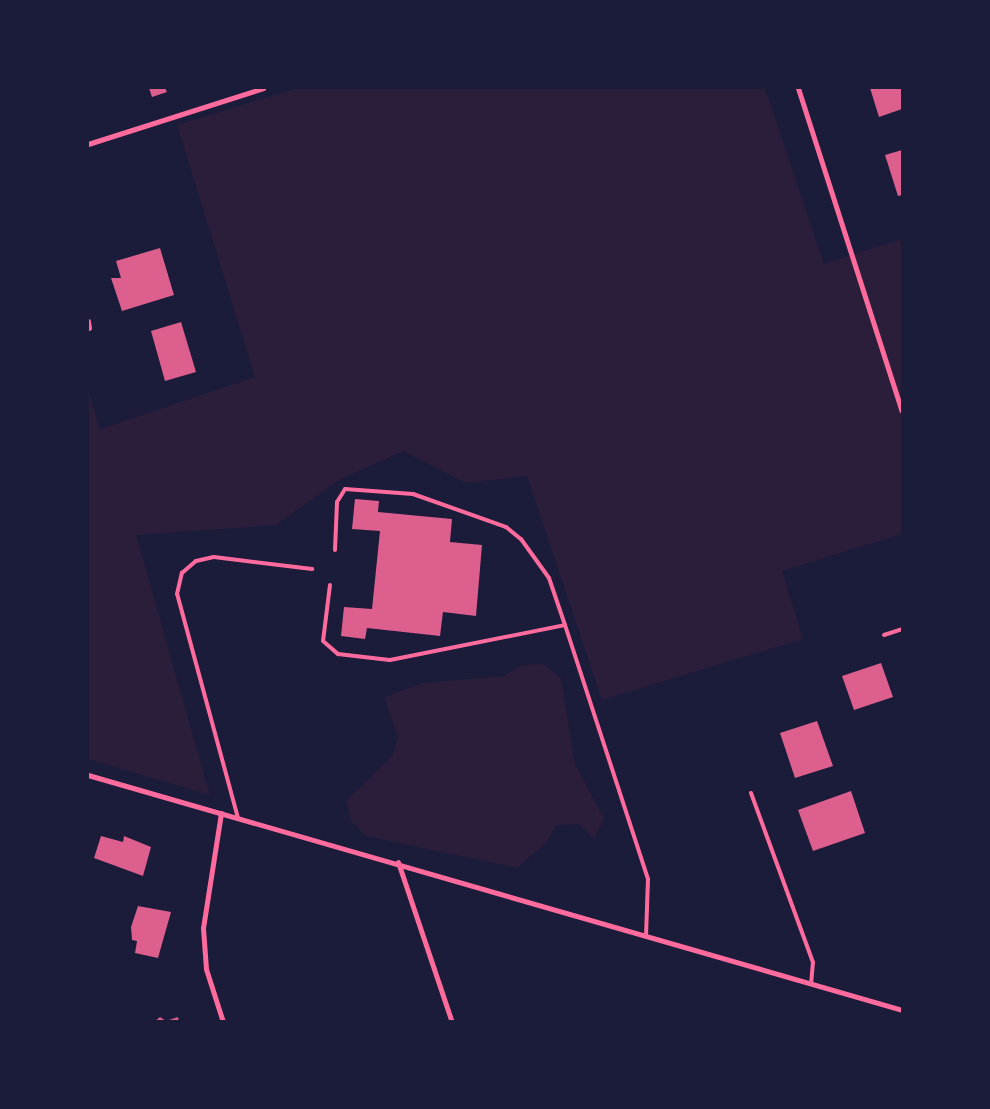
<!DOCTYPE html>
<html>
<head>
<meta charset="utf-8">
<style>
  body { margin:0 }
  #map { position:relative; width:990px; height:1109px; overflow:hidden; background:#1b1b3a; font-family:Signika,sans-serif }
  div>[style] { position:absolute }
  .green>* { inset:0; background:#2a1e3b }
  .building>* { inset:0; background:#dd5f8e }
  .service>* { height:4px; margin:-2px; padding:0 2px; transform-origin:2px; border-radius:2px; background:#ff6b9d }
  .minor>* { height:5px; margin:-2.5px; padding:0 2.5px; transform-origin:2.5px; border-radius:2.5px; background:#ff6b9d }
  span { translate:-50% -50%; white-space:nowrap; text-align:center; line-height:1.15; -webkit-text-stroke:4px #1b1b3a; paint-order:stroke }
  .frame { position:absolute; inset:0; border:89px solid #1b1b3a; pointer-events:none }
</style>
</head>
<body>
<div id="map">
  <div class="green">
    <i style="clip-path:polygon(298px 88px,765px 88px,824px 264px,902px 239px,902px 534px,782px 571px,803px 639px,602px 700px,527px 476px,466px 483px,403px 451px,339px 480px,276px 525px,136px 535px,210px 795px,88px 759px,88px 389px,100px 429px,255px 377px,177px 125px)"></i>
    <i style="clip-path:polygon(544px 664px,561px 678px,575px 764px,604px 819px,594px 839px,579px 824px,557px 825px,544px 845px,517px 868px,366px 836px,351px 820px,346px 801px,392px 756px,398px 737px,384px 697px,423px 683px,504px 676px,522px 665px)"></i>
  </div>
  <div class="building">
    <i style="clip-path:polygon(149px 88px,165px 88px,167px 92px,152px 97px)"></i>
    <i style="clip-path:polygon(870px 88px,902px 88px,902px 109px,879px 117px)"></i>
    <i style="clip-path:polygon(902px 150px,902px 195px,898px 196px,885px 155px)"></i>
    <i style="clip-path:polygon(160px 248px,174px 295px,122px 311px,111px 278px,121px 278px,116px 261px)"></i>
    <i style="clip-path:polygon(181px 322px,196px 372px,165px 381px,151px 331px)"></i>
    <i style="clip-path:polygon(355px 499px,379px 501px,378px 512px,452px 519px,450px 542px,482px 545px,476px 616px,443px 612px,440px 636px,367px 628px,365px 639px,341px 636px,344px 607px,372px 609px,380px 531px,352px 529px)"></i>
    <i style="clip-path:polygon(881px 663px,893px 697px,854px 710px,842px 676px)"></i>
    <i style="clip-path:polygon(817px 721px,833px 766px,795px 778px,780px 733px)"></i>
    <i style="clip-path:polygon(851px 791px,865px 833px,813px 851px,798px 810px)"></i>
    <i style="clip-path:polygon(101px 836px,123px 842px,124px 836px,151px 847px,143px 876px,94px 858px)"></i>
    <i style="clip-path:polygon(138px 906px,171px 912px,158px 958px,135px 953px,137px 941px,132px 940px,131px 927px)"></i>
    <i style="clip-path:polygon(160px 1017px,166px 1021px,178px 1017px,179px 1022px,154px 1022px)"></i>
  </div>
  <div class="service">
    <i style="left:335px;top:550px;width:48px;rotate:-87.6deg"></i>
    <i style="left:337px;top:502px;width:15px;rotate:-58deg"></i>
    <i style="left:345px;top:489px;width:68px;rotate:4.2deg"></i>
    <i style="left:413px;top:494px;width:99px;rotate:19.5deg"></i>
    <i style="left:506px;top:527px;width:19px;rotate:39deg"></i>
    <i style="left:521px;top:539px;width:48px;rotate:54.3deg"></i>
    <i style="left:549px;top:578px;width:50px;rotate:71.2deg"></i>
    <i style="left:330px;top:585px;width:56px;rotate:97.1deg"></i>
    <i style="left:323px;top:641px;width:20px;rotate:41deg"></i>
    <i style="left:338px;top:654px;width:52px;rotate:6.6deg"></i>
    <i style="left:390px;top:660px;width:178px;rotate:-11.3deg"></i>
    <i style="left:565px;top:625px;width:267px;rotate:71.9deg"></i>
    <i style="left:648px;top:879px;width:58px;rotate:92deg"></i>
    <i style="left:884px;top:635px;width:19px;rotate:-18deg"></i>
    <i style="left:751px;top:793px;width:180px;rotate:69.9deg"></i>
    <i style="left:813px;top:962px;width:22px;rotate:95deg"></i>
    <i style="left:238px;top:818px;width:232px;rotate:-105.2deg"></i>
    <i style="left:177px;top:594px;width:22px;rotate:-77deg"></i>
    <i style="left:182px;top:573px;width:18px;rotate:-41deg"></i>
    <i style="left:196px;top:561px;width:18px;rotate:-13deg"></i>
    <i style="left:214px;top:557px;width:99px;rotate:7deg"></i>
  </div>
  <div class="minor">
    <i style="left:798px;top:88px;width:339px;rotate:72.2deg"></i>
    <i style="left:88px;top:144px;width:184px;rotate:-17.7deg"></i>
    <i style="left:88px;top:321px;width:7px;rotate:82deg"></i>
    <i style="left:88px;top:775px;width:847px;rotate:16.1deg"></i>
    <i style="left:221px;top:813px;width:116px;rotate:98.9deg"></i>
    <i style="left:203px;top:928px;width:41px;rotate:85.8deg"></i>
    <i style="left:206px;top:969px;width:56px;rotate:72.2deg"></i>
    <i style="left:398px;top:862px;width:169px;rotate:71.4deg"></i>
  </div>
  <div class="frame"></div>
</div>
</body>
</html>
